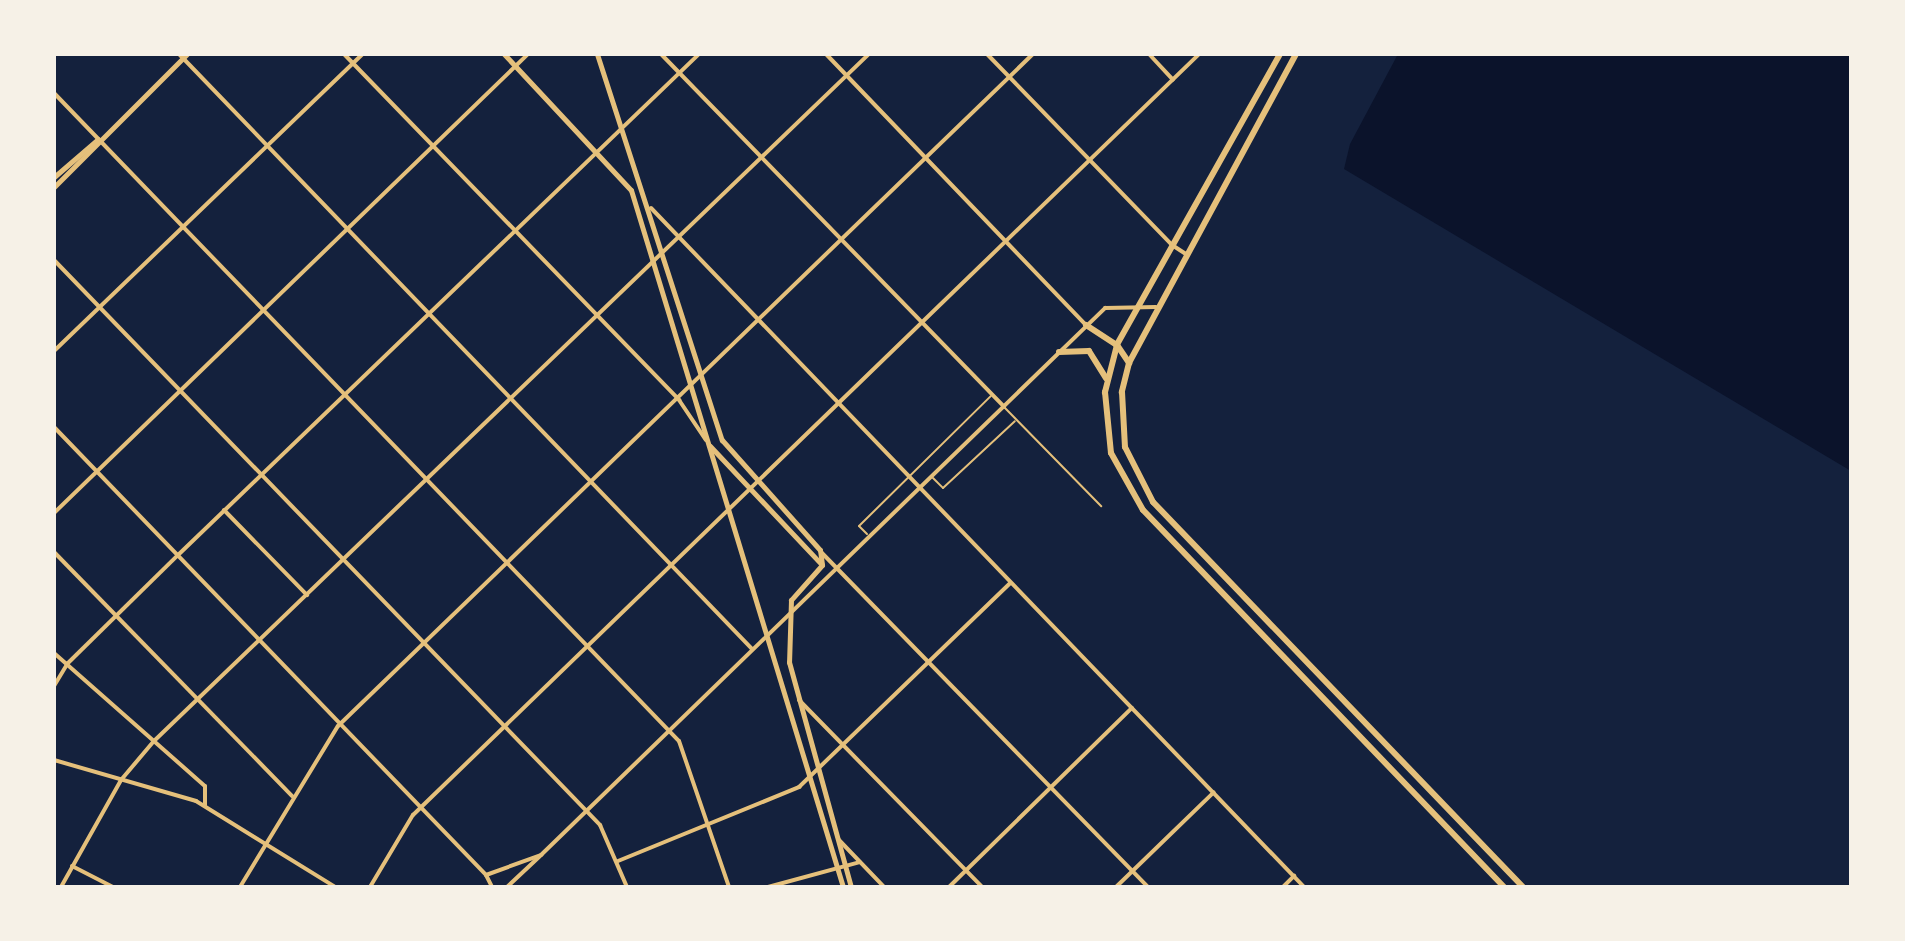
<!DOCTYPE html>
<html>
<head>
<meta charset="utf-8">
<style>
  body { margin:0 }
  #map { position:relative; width:1905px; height:941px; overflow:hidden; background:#14213d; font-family:"Fira Sans",sans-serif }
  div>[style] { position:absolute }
  .water>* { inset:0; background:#0b132b }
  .service>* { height:2px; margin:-1px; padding:0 1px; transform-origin:1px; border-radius:1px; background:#e5c07b }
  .minor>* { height:4px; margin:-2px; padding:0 2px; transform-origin:2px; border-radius:2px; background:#e5c07b }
  .tertiary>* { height:4px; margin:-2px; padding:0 2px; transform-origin:2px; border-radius:2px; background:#e5c07b }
  .secondary>* { height:5px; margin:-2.5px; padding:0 2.5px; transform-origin:2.5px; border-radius:2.5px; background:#e5c07b }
  .primary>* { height:6px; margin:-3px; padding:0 3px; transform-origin:3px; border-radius:3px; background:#e5c07b }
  span { translate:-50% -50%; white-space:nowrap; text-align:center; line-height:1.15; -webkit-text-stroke:6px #f6f1e7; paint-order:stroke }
  .frame { position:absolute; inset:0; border:56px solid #f6f1e7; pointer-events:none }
</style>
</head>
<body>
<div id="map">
  <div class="water">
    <i style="clip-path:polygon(1398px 54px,1851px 54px,1851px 471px,1344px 169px,1350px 144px)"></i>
  </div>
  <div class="service">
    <i style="left:1004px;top:407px;width:139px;rotate:45.6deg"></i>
    <i style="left:933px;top:478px;width:14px;rotate:45deg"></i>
    <i style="left:943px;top:488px;width:98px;rotate:-42.9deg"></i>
    <i style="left:867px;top:534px;width:11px;rotate:-135deg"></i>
    <i style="left:859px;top:526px;width:185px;rotate:-44.6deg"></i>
  </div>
  <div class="minor">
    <i style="left:179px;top:54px;width:826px;rotate:46.08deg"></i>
    <i style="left:344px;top:54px;width:482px;rotate:45.9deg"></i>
    <i style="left:679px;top:400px;width:48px;rotate:56deg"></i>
    <i style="left:661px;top:54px;width:492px;rotate:45.8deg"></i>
    <i style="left:826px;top:54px;width:376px;rotate:46.2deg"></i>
    <i style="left:987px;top:54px;width:266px;rotate:45.9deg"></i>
    <i style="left:1172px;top:245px;width:17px;rotate:33deg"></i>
    <i style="left:1149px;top:54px;width:35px;rotate:47deg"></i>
    <i style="left:54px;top:93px;width:900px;rotate:46.04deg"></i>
    <i style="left:679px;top:741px;width:154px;rotate:71.1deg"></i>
    <i style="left:54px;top:351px;width:429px;rotate:-43.9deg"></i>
    <i style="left:224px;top:510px;width:119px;rotate:45.7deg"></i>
    <i style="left:54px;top:513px;width:660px;rotate:-44.08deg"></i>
    <i style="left:54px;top:552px;width:341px;rotate:45.7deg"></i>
    <i style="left:54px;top:653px;width:201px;rotate:41.4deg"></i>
    <i style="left:205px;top:786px;width:19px;rotate:90deg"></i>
    <i style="left:799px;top:700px;width:262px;rotate:45.6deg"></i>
    <i style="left:54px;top:760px;width:148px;rotate:16.1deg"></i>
    <i style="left:196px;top:801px;width:163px;rotate:31.7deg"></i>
    <i style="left:839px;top:840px;width:65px;rotate:46.2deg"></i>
    <i style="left:618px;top:861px;width:196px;rotate:-22.2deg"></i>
    <i style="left:799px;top:787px;width:293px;rotate:-44deg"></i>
    <i style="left:72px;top:866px;width:46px;rotate:27.1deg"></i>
    <i style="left:240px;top:887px;width:188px;rotate:-58.7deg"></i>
    <i style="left:338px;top:726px;width:967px;rotate:-44.04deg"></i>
    <i style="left:370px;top:887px;width:84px;rotate:-59.2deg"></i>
    <i style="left:413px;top:815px;width:1094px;rotate:-44.07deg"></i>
    <i style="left:507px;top:887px;width:45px;rotate:-43.2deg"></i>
    <i style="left:768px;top:887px;width:95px;rotate:-15.2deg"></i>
    <i style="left:949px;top:887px;width:256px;rotate:-44.4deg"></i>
    <i style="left:1116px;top:887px;width:136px;rotate:-44.1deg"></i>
    <i style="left:1283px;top:887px;width:16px;rotate:-45deg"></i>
  </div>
  <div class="tertiary">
    <i style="left:651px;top:208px;width:942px;rotate:46.12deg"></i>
    <i style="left:54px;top:260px;width:786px;rotate:45.98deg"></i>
    <i style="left:600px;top:825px;width:68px;rotate:66.5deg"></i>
    <i style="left:54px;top:427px;width:622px;rotate:46.04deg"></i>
    <i style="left:486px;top:875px;width:13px;rotate:63deg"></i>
    <i style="left:821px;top:552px;width:468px;rotate:45.7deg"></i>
    <i style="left:54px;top:686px;width:26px;rotate:-59deg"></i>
    <i style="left:67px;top:664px;width:154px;rotate:-44.5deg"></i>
    <i style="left:177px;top:556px;width:724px;rotate:-43.88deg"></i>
    <i style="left:486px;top:875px;width:59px;rotate:-20deg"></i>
    <i style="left:541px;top:855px;width:786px;rotate:-44.12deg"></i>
    <i style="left:1105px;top:308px;width:51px;rotate:-1.1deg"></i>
    <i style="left:61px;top:887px;width:123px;rotate:-60.7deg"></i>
    <i style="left:121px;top:780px;width:51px;rotate:-49.8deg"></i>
    <i style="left:154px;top:741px;width:992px;rotate:-43.86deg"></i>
  </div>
  <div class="secondary">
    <i style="left:504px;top:54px;width:186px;rotate:47deg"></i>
    <i style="left:631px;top:190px;width:729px;rotate:73.08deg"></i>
    <i style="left:597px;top:54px;width:406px;rotate:72.1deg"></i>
    <i style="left:722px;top:440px;width:147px;rotate:48.3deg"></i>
    <i style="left:820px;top:550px;width:15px;rotate:82deg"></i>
    <i style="left:54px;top:177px;width:58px;rotate:-40.8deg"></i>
    <i style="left:54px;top:187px;width:188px;rotate:-45deg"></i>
    <i style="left:710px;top:446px;width:163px;rotate:46.7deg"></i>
    <i style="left:822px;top:565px;width:47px;rotate:131.5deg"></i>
    <i style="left:791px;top:600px;width:62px;rotate:91.8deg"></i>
    <i style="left:789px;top:662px;width:233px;rotate:74.6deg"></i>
  </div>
  <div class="primary">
    <i style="left:1280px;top:54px;width:334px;rotate:119.3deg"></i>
    <i style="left:1117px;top:345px;width:49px;rotate:104.3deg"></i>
    <i style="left:1105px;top:392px;width:61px;rotate:84.4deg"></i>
    <i style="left:1111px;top:453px;width:65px;rotate:60.7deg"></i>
    <i style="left:1143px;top:510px;width:522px;rotate:46.24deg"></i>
    <i style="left:1296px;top:54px;width:351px;rotate:118.4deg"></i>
    <i style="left:1129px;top:363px;width:30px;rotate:104deg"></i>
    <i style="left:1122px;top:392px;width:55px;rotate:86.9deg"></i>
    <i style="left:1125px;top:447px;width:62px;rotate:63deg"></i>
    <i style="left:1153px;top:502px;width:534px;rotate:46.14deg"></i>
    <i style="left:1086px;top:325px;width:37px;rotate:33deg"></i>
    <i style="left:1117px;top:345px;width:22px;rotate:56deg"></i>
    <i style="left:1059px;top:352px;width:30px;rotate:-2deg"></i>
    <i style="left:1089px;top:351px;width:32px;rotate:58deg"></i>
  </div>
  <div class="frame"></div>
</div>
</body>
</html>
